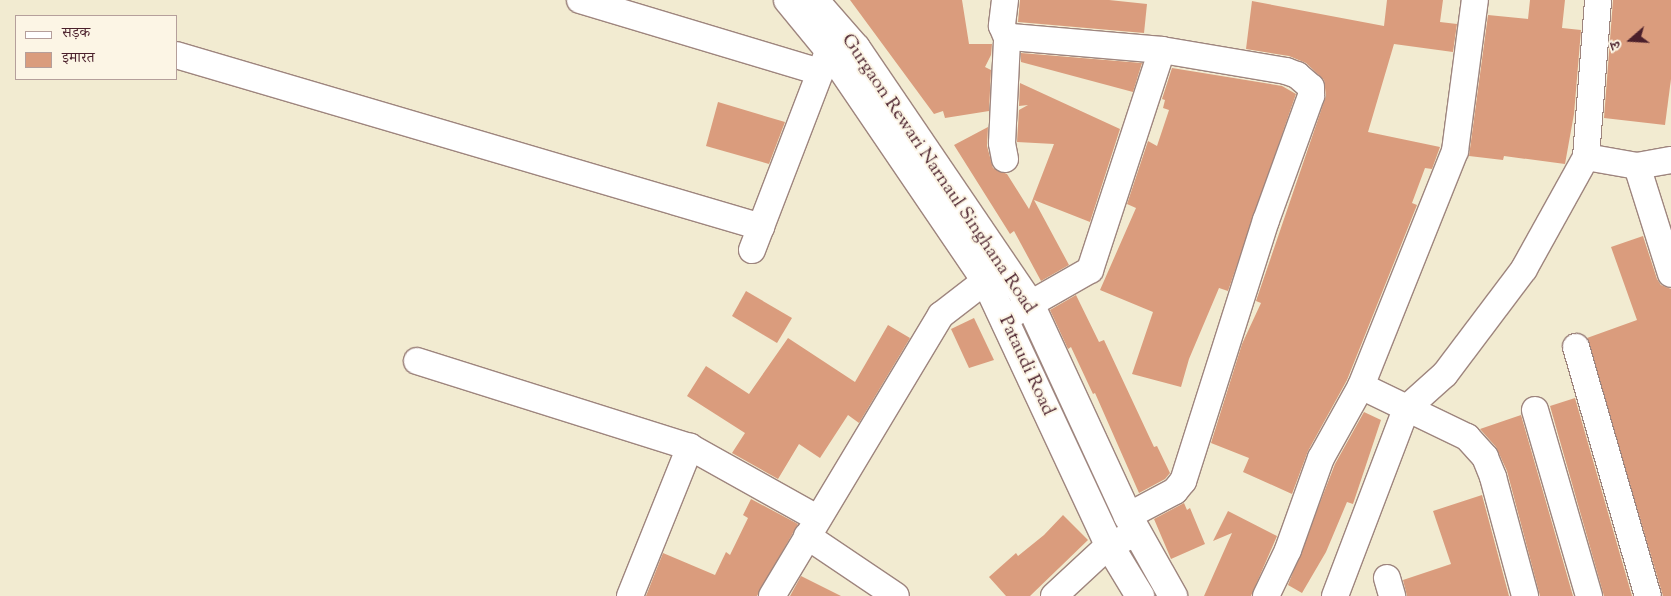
<!DOCTYPE html>
<html>
<head>
<meta charset="utf-8">
<style>
  body { margin:0 }
  #map { position:relative; width:1671px; height:596px; overflow:hidden; background:#f2ebd1; font-family:"Sorts Mill Goudy","Noto Serif Devanagari",serif }
  div>[style] { position:absolute }
  .building>* { inset:0; background:#da9c7d }
  .roads { filter:drop-shadow(1px 0 #9e857e) drop-shadow(-1px 0 #9e857e) drop-shadow(0 1px #9e857e) drop-shadow(0 -1px #9e857e) }
  .minor>* { height:26px; margin:-13px; padding:0 13px; transform-origin:13px; border-radius:13px; background:#fff }
  .major>* { height:28px; margin:-14px; padding:0 14px; transform-origin:14px; border-radius:14px; background:#fff }
  span { translate:-50% -50%; white-space:nowrap; text-align:center; line-height:1.15; -webkit-text-stroke:4px #fcf5e5; paint-order:stroke }
  .street-label { font-size:19px; color:#4a1f2b }
  .legend { position:absolute; left:15px; top:15px; width:162px; height:65px; box-sizing:border-box; background:#fcf5e5; border:1px solid #b59f9b; margin:0; padding:6px 9px; list-style:none; font-size:15px; color:#4a1f2b }
  .legend li { display:flex; align-items:center; gap:10px; height:25px }
  .legend b { width:25px; border:1px solid #b59f9b }
  .north { position:absolute; left:1606px; top:15px; width:50px; height:50px; -webkit-text-stroke:4px #fcf5e5; paint-order:stroke; rotate:251deg; font-size:14px; font-weight:700; line-height:20px; text-align:center; color:#4a1f2b }
  .north::after { content:''; display:block; margin:auto; width:18px; height:22px; background:#4a1f2b; clip-path:polygon(50% 0,100% 100%,50% 72%,0 100%) }
</style>
</head>
<body>
<div id="map">
  <div class="building">
    <i style="clip-path:polygon(850px 0,962px 0,969px 44px,992px 44px,991px 55px,985px 67px,991px 70px,989px 111px,945px 118px,943px 111px,934px 114px)"></i>
    <i style="clip-path:polygon(1020px 0,1109px 0,1147px 4px,1144px 33px,1018px 22px)"></i>
    <i style="clip-path:polygon(1387px 0,1443px 0,1440px 22px,1457px 24px,1453px 52px,1394px 44px,1368px 132px,1440px 147px,1432px 169px,1425px 168px,1412px 203px,1417px 205px,1347px 380px,1308px 451px,1292px 494px,1243px 472px,1249px 458px,1211px 443px,1242px 344px,1261px 303px,1256px 301px,1326px 96px,1324px 80px,1306px 63px,1289px 56px,1246px 49px,1252px 1px,1384px 26px)"></i>
    <i style="clip-path:polygon(1530px 0,1565px 0,1562px 28px,1581px 30px,1574px 114px,1565px 164px,1504px 156px,1503px 160px,1469px 156px,1488px 15px,1528px 19px)"></i>
    <i style="clip-path:polygon(1613px 0,1671px 0,1671px 79px,1665px 125px,1604px 118px)"></i>
    <i style="clip-path:polygon(1021px 53px,1142px 63px,1133px 92px,1021px 62px)"></i>
    <i style="clip-path:polygon(1172px 68px,1282px 86px,1296px 94px,1228px 291px,1219px 288px,1189px 359px,1181px 387px,1132px 374px,1153px 312px,1100px 290px,1136px 208px,1127px 204px,1148px 141px,1157px 146px,1169px 110px,1163px 108px,1165px 100px,1162px 99px)"></i>
    <i style="clip-path:polygon(1020px 83px,1120px 129px,1090px 222px,1034px 200px,1069px 265px,1041px 281px,1014px 231px,1010px 234px,954px 145px,988px 127px,987px 146px,993px 168px,1007px 174px,1029px 209px,1054px 144px,1017px 142px,1019px 110px,1028px 105px,1019px 106px)"></i>
    <i style="clip-path:polygon(718px 102px,785px 122px,769px 164px,706px 146px)"></i>
    <i style="clip-path:polygon(1643px 236px,1657px 279px,1661px 285px,1671px 289px,1671px 596px,1663px 596px,1587px 338px,1637px 320px,1611px 247px)"></i>
    <i style="clip-path:polygon(746px 291px,792px 318px,777px 343px,732px 316px)"></i>
    <i style="clip-path:polygon(1076px 295px,1099px 342px,1104px 340px,1154px 447px,1157px 446px,1170px 473px,1165px 479px,1139px 493px,1095px 393px,1093px 394px,1071px 347px,1068px 349px,1050px 310px)"></i>
    <i style="clip-path:polygon(974px 318px,994px 360px,969px 368px,951px 329px)"></i>
    <i style="clip-path:polygon(888px 325px,910px 338px,859px 423px,848px 415px,820px 458px,799px 444px,778px 479px,732px 453px,745px 433px,687px 396px,706px 366px,749px 394px,788px 338px,855px 382px)"></i>
    <i style="clip-path:polygon(1575px 398px,1632px 596px,1604px 596px,1550px 406px)"></i>
    <i style="clip-path:polygon(1364px 412px,1381px 420px,1353px 504px,1347px 502px,1326px 552px,1302px 593px,1288px 585px,1335px 464px)"></i>
    <i style="clip-path:polygon(1521px 415px,1573px 596px,1540px 596px,1507px 471px,1496px 447px,1480px 429px)"></i>
    <i style="clip-path:polygon(1482px 495px,1509px 596px,1407px 596px,1403px 580px,1451px 564px,1433px 511px)"></i>
    <i style="clip-path:polygon(751px 499px,798px 524px,757px 596px,646px 596px,663px 553px,715px 575px,726px 552px,730px 555px,748px 518px,743px 515px)"></i>
    <i style="clip-path:polygon(1184px 503px,1187px 510px,1190px 508px,1205px 544px,1171px 559px,1154px 519px)"></i>
    <i style="clip-path:polygon(1228px 511px,1277px 536px,1251px 596px,1204px 596px,1232px 533px,1213px 541px)"></i>
    <i style="clip-path:polygon(1063px 515px,1088px 540px,1030px 596px,1006px 596px,989px 577px,1016px 553px,1018px 556px,1044px 535px)"></i>
    <i style="clip-path:polygon(801px 576px,841px 596px,790px 596px)"></i>
  </div>
  <div class="roads">
    <div class="minor">
      <i style="left:580px;top:0;width:251px;rotate:16.7deg"></i>
      <i style="left:1005px;top:0;width:26px;rotate:97deg"></i>
      <i style="left:1002px;top:26px;width:15px;rotate:67deg"></i>
      <i style="left:176px;top:55px;width:610px;rotate:16.38deg"></i>
      <i style="left:1586px;top:157px;width:52px;rotate:10deg"></i>
      <i style="left:1637px;top:166px;width:35px;rotate:-10deg"></i>
      <i style="left:1005px;top:159px;width:16px;rotate:-101deg"></i>
      <i style="left:1002px;top:143px;width:101px;rotate:-87.2deg"></i>
      <i style="left:1007px;top:42px;width:6px;rotate:-51deg"></i>
      <i style="left:1011px;top:37px;width:152px;rotate:4.9deg"></i>
      <i style="left:1162px;top:50px;width:126px;rotate:9.6deg"></i>
      <i style="left:1286px;top:71px;width:12px;rotate:20deg"></i>
      <i style="left:1297px;top:75px;width:18px;rotate:41deg"></i>
      <i style="left:1311px;top:87px;width:9px;rotate:90deg"></i>
      <i style="left:1311px;top:96px;width:132px;rotate:109.9deg"></i>
      <i style="left:1266px;top:220px;width:274px;rotate:107.6deg"></i>
      <i style="left:1183px;top:481px;width:13px;rotate:129deg"></i>
      <i style="left:1175px;top:491px;width:53px;rotate:152deg"></i>
      <i style="left:1637px;top:166px;width:113px;rotate:72.5deg"></i>
      <i style="left:752px;top:250px;width:207px;rotate:-69deg"></i>
      <i style="left:1004px;top:319px;width:99px;rotate:-29.7deg"></i>
      <i style="left:1090px;top:270px;width:231px;rotate:-71.9deg"></i>
      <i style="left:1576px;top:347px;width:259px;rotate:73.9deg"></i>
      <i style="left:417px;top:361px;width:286px;rotate:17.5deg"></i>
      <i style="left:690px;top:447px;width:145px;rotate:29.2deg"></i>
      <i style="left:1361px;top:386px;width:118px;rotate:25.7deg"></i>
      <i style="left:1467px;top:437px;width:27px;rotate:48deg"></i>
      <i style="left:1485px;top:457px;width:22px;rotate:68deg"></i>
      <i style="left:1493px;top:477px;width:123px;rotate:74.9deg"></i>
      <i style="left:1535px;top:410px;width:194px;rotate:73.8deg"></i>
      <i style="left:807px;top:536px;width:107px;rotate:34deg"></i>
      <i style="left:1387px;top:578px;width:19px;rotate:74deg"></i>
      <i style="left:630px;top:596px;width:161px;rotate:-68.1deg"></i>
      <i style="left:772px;top:596px;width:328px;rotate:-59deg"></i>
      <i style="left:941px;top:315px;width:78px;rotate:-37.7deg"></i>
      <i style="left:1054px;top:596px;width:75px;rotate:-42.8deg"></i>
      <i style="left:1109px;top:545px;width:30px;rotate:-23deg"></i>
      <i style="left:1266px;top:596px;width:51px;rotate:-64.4deg"></i>
      <i style="left:1288px;top:550px;width:98px;rotate:-70.3deg"></i>
      <i style="left:1321px;top:458px;width:82px;rotate:-60.9deg"></i>
      <i style="left:1361px;top:386px;width:253px;rotate:-68.2deg"></i>
      <i style="left:1455px;top:151px;width:152px;rotate:-82.5deg"></i>
      <i style="left:1335px;top:596px;width:200px;rotate:-69.2deg"></i>
      <i style="left:1406px;top:409px;width:52px;rotate:-41.9deg"></i>
      <i style="left:1445px;top:374px;width:131px;rotate:-53deg"></i>
      <i style="left:1524px;top:269px;width:128px;rotate:-61deg"></i>
      <i style="left:1586px;top:157px;width:157px;rotate:-85.6deg"></i>
    </div>
    <div class="major">
      <i style="left:788px;top:0;width:65px;rotate:50.6deg"></i>
      <i style="left:829px;top:50px;width:279px;rotate:55.8deg"></i>
      <i style="left:986px;top:281px;width:291px;rotate:65deg"></i>
      <i style="left:1109px;top:545px;width:60px;rotate:58.7deg"></i>
      <i style="left:814px;top:0;width:64px;rotate:48.8deg"></i>
      <i style="left:856px;top:48px;width:310px;rotate:55.8deg"></i>
      <i style="left:1030px;top:304px;width:234px;rotate:65.2deg"></i>
      <i style="left:1128px;top:516px;width:92px;rotate:60.6deg"></i>
    </div>
  </div>
  <div class="street-label">
    <span style="left:938px;top:174px;rotate:56deg">Gurgaon Rewari Narnaul Singhana Road</span>
    <span style="left:1026px;top:366px;rotate:65deg">Pataudi Road</span>
  </div>
  <ul class="legend">
  <li><b style="height:6px;background:#fff"></b>सड़क</li>
  <li><b style="height:14px;background:#da9c7d"></b>इमारत</li>
  </ul>
  <div class="north">उ</div>
</div>
</body>
</html>
